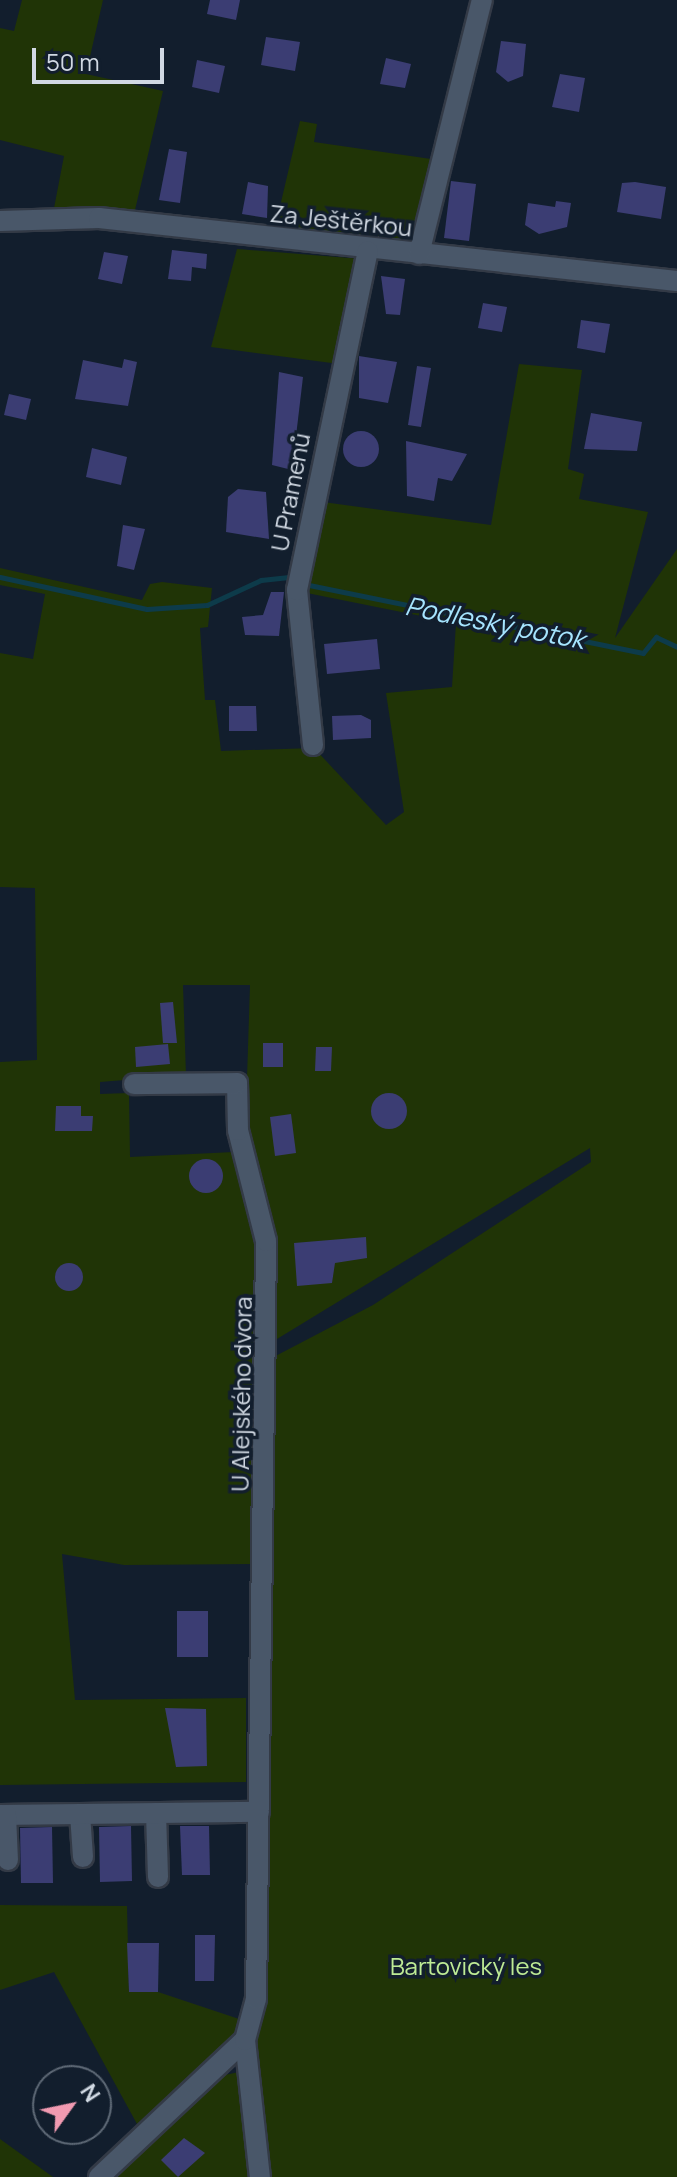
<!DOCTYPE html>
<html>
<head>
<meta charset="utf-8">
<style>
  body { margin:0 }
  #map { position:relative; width:677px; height:2177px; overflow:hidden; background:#121e2d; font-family:Manrope,sans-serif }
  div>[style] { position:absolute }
  .green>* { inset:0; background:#203406 }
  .stream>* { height:5px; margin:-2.5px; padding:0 2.5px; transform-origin:2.5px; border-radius:2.5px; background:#0d3b4a }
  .building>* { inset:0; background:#3b3d73 }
  .round { border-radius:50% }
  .roads { filter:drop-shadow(2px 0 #333a46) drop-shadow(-2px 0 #333a46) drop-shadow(0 2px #333a46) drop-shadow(0 -2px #333a46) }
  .minor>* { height:20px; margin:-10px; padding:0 10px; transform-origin:10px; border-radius:10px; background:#495769 }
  span { translate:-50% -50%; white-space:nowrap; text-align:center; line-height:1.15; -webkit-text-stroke:7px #121e2d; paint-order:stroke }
  .street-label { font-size:24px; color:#d1d9e3 }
  .park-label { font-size:24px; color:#beeb95 }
  .water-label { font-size:26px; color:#a6e5ff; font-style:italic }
  .north { position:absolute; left:32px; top:2065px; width:80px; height:80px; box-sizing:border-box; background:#121e2d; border:2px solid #5e6976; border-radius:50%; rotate:57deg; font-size:22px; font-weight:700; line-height:32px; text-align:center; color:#d1d9e3 }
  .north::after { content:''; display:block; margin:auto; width:28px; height:36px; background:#f19ab1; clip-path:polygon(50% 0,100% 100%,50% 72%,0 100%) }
  .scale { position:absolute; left:32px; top:48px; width:132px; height:36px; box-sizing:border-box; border:4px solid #d1d9e3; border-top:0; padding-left:10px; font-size:24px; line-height:28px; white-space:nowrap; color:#d1d9e3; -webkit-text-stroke:6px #121e2d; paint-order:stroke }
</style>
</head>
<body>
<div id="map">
  <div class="green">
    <i style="clip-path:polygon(22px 0,103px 0,86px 74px,163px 91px,135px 210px,54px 208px,64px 156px,0 140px,0 28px,14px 31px)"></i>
    <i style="clip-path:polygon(300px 121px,317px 124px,314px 142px,438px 160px,417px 250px,274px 232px)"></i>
    <i style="clip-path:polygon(237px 249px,362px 259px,339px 364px,211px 347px)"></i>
    <i style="clip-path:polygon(evenodd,519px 364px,582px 370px,568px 469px,584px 474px,579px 499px,648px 512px,615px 638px,677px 549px,677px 2177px,270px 2177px,258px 2057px,245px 2040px,264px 1564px,124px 1565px,62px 1554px,75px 1700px,246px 1698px,246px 1782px,0 1785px,0 1062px,37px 1060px,35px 888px,0 887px,0 653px,33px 659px,45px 594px,0 585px,0 568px,142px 600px,150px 584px,162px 582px,212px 588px,208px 627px,200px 628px,205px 700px,215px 700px,221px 751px,314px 748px,386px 825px,404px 812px,386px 693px,452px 687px,456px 623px,302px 592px,323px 502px,491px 525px,519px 364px,183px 985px,250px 985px,245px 1140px,277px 1256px,277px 1339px,590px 1148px,591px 1162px,373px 1305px,266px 1361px,258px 1232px,234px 1152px,130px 1157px,129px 1093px,100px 1094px,100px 1082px,186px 1075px,183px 985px)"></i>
    <i style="clip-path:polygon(0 1905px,127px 1906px,129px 1992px,158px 1992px,242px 2020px,240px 2034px,137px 2124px,54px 1972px,0 1990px)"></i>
    <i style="clip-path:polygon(239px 2072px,250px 2177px,111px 2177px,220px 2076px)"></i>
    <i style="clip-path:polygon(0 2139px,53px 2177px,0 2177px)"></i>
  </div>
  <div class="stream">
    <i style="left:0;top:577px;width:150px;rotate:12.3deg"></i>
    <i style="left:147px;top:609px;width:60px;rotate:-3.8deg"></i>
    <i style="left:207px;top:605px;width:60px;rotate:-24.8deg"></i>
    <i style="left:261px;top:580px;width:28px;rotate:-6deg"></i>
    <i style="left:304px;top:584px;width:346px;rotate:11.5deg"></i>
    <i style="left:643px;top:653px;width:21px;rotate:-51deg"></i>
    <i style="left:656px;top:637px;width:23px;rotate:25deg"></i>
  </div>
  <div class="building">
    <i style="clip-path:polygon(210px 0,240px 0,236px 20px,207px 14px)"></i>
    <i style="clip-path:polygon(266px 37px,300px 42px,295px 71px,261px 65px)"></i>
    <i style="clip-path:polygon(501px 41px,526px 44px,523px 76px,508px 82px,496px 72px)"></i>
    <i style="clip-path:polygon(386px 58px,411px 64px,405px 88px,380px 84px)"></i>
    <i style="clip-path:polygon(197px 60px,225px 66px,219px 93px,192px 87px)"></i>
    <i style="clip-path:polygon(560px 74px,585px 78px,579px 112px,552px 107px)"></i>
    <i style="clip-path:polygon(169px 149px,187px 152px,180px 203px,159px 200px)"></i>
    <i style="clip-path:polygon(451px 181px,476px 184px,469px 241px,444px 238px)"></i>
    <i style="clip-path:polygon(248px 182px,268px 186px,267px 218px,242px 214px)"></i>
    <i style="clip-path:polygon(635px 182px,666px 187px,661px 219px,617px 212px,622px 183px)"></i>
    <i style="clip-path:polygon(556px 201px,571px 203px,567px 227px,539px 234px,525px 225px,528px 203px,555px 207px)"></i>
    <i style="clip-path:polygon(172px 250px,207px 254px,206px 269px,192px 267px,191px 281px,168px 279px)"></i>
    <i style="clip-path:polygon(104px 252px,128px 256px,122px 284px,98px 279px)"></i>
    <i style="clip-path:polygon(381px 276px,405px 279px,400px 315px,386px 314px)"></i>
    <i style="clip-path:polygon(483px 303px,507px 307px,502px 332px,478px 328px)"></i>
    <i style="clip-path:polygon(581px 320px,610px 324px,605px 353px,577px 348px)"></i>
    <i style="clip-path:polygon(359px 356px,397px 362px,388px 403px,359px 398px)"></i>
    <i style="clip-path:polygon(124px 359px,137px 362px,128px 406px,75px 399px,83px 360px,122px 368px)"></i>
    <i style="clip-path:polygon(417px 366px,431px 368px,421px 427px,408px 425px)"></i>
    <i style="clip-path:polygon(279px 372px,303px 377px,292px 470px,272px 465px)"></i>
    <i style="clip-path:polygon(9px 394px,31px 399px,26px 420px,4px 415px)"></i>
    <i style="clip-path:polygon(591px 413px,642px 422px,637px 451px,584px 449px)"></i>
    <i class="round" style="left:343px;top:431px;width:36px;height:36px"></i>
    <i style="clip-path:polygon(406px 441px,467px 454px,452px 481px,438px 478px,434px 501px,407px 496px)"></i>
    <i style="clip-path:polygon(92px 448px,127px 457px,121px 485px,86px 477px)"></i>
    <i style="clip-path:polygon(238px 489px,266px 492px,269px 539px,226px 532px,228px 497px)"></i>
    <i style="clip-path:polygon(123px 525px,145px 529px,134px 570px,117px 566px)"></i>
    <i style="clip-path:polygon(271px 592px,284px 592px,279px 636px,245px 635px,242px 617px,263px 615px)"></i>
    <i style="clip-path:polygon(377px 639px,380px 669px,327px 674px,324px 644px)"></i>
    <i style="clip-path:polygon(229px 706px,256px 706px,257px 731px,229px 731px)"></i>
    <i style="clip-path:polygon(361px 715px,371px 720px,371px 738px,333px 740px,332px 716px)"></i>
    <i style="clip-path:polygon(173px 1002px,177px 1043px,163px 1043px,160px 1003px)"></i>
    <i style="clip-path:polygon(263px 1043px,283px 1043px,283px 1067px,263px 1067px)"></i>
    <i style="clip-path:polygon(168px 1044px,170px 1064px,136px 1067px,135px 1047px)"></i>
    <i style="clip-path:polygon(316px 1047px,332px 1047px,331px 1071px,315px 1071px)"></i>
    <i class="round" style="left:371px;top:1093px;width:36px;height:36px"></i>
    <i style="clip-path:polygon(56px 1106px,81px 1106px,81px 1116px,93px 1116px,92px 1131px,55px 1131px)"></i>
    <i style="clip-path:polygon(291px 1114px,296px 1153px,275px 1156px,270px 1117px)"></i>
    <i class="round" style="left:189px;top:1159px;width:34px;height:34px"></i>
    <i style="clip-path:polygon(366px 1237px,367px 1258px,335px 1263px,332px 1283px,297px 1286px,294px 1243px)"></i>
    <i class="round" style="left:55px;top:1263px;width:28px;height:28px"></i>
    <i style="clip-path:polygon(177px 1611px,208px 1611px,208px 1657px,177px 1657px)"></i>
    <i style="clip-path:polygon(165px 1708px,206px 1709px,207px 1766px,176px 1767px)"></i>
    <i style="clip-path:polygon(131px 1826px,132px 1881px,100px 1882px,99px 1827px)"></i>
    <i style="clip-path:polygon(180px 1826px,209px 1826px,210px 1875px,182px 1875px)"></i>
    <i style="clip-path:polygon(52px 1827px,53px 1883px,21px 1883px,20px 1828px)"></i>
    <i style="clip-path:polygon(195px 1935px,215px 1935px,214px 1981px,195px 1981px)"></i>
    <i style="clip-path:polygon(127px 1943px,159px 1943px,158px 1992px,129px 1992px)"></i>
    <i style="clip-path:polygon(184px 2138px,205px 2153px,178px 2177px,161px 2160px)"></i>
  </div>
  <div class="roads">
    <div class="minor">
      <i style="left:0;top:221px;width:99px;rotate:-1.7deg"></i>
      <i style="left:99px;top:218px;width:581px;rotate:6.22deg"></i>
      <i style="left:419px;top:254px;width:262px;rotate:-76.1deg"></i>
      <i style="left:313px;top:745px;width:156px;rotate:-95.9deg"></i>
      <i style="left:297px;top:590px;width:346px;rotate:-78.2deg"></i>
      <i style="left:156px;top:1813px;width:64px;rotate:88.2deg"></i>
      <i style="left:80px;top:1814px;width:43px;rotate:86deg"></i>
      <i style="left:0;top:1815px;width:259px;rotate:-0.7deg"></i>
      <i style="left:6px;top:1815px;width:45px;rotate:87.5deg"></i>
      <i style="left:245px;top:2040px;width:138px;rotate:83.8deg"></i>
      <i style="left:99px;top:2177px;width:200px;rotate:-43.2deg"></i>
      <i style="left:245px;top:2040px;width:42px;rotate:-75deg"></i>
      <i style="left:256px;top:1999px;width:758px;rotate:-89.24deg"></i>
      <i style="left:266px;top:1241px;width:114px;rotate:-104.2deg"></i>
      <i style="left:238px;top:1130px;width:47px;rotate:-91.2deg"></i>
      <i style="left:237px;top:1083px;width:103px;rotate:179.4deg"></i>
    </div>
  </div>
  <div class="street-label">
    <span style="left:341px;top:220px;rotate:6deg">Za Ještěrkou</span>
    <span style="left:290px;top:492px;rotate:-79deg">U Pramenů</span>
    <span style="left:241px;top:1394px;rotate:-89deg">U Alejského dvora</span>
  </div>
  <div class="park-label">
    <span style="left:466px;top:1966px">Bartovický les</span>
  </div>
  <div class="water-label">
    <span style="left:495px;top:623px;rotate:11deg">Podleský potok</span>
  </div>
  <div class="north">N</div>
  <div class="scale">50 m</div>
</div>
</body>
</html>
